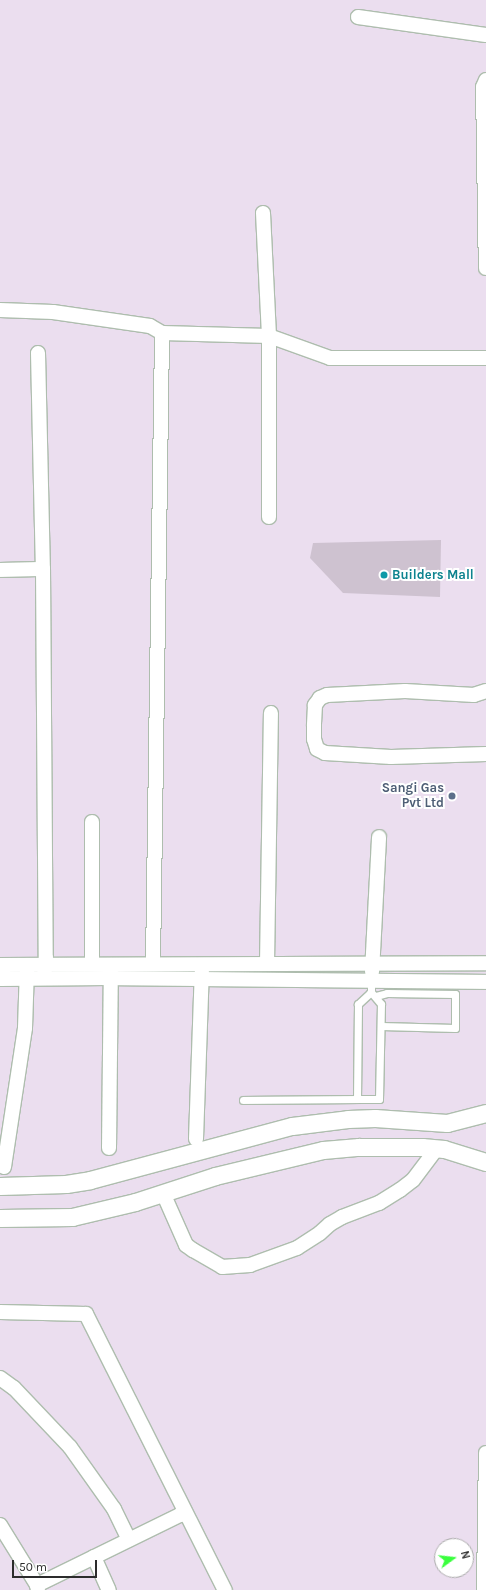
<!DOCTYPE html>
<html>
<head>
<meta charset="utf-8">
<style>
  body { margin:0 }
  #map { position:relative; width:486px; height:1590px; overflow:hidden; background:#ebdeef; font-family:Karla,sans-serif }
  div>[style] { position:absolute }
  .building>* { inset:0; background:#cec2d0 }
  .roads { filter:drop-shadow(1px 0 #aebdae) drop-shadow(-1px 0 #aebdae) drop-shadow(0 1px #aebdae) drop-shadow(0 -1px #aebdae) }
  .service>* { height:7px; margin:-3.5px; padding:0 3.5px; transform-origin:3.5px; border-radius:3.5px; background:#fff }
  .minor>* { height:14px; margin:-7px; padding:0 7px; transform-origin:7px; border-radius:7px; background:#fff }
  .tertiary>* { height:17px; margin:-8.5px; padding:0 8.5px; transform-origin:8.5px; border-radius:8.5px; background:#fff }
  .dots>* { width:11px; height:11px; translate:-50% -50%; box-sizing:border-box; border:2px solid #fff; border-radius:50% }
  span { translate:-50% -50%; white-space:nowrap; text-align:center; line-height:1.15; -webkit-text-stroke:4px #fff; paint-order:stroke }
  .culture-label { font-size:13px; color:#0d838f; font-weight:700 }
  .left { translate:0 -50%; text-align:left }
  .service-label { font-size:13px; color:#4e5e75; font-weight:700 }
  .right { translate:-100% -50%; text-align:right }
  .north { position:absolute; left:434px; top:1538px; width:40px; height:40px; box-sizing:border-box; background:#fff; border:1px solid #ababab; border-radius:50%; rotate:75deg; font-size:11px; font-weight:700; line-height:16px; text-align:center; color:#2c2c2c }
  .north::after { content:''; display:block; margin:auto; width:14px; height:18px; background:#3aff3e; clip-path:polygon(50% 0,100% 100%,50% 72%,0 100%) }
  .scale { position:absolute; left:12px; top:1560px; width:85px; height:18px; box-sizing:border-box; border:2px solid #2c2c2c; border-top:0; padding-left:5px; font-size:12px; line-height:14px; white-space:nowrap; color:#2c2c2c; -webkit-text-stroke:3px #fff; paint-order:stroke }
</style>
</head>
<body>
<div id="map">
  <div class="building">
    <i style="clip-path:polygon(441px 540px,440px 597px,343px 593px,310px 558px,313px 543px)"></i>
  </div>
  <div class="roads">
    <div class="service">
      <i style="left:371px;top:980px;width:12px;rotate:90deg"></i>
      <i style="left:371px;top:992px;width:18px;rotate:137deg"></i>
      <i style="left:358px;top:1004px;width:95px;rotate:90.6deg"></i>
      <i style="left:357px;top:1099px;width:22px"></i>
      <i style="left:379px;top:1099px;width:95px;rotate:-88.8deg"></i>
      <i style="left:381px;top:1004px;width:16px;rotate:-130deg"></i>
      <i style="left:376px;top:996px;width:11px;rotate:-15deg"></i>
      <i style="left:387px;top:993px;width:68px;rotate:0.8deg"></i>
      <i style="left:455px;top:994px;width:34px;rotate:90deg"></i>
      <i style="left:455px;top:1028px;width:74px;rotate:-178.5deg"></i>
      <i style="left:243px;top:1100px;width:114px;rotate:-0.5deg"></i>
    </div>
    <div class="minor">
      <i style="left:358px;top:17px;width:129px;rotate:8deg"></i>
      <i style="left:486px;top:80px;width:8px;rotate:113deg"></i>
      <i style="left:483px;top:87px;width:181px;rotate:89.1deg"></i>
      <i style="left:263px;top:213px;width:123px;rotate:87.2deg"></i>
      <i style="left:269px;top:336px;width:181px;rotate:90deg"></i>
      <i style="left:0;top:310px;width:53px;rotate:2.2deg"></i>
      <i style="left:53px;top:312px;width:98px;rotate:8.2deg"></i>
      <i style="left:150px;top:326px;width:14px;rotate:30deg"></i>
      <i style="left:162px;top:333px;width:107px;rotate:1.6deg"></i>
      <i style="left:269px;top:336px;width:65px;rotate:19.8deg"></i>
      <i style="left:330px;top:358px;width:156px"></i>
      <i style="left:38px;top:353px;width:216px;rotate:88.7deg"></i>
      <i style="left:43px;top:569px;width:389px;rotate:89.6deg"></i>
      <i style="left:46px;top:958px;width:20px;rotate:96deg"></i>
      <i style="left:0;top:570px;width:43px;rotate:-1.3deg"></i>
      <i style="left:486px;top:691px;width:13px;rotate:162deg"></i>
      <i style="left:474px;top:695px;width:69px;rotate:-176.7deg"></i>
      <i style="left:405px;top:691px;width:78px;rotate:177.1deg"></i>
      <i style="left:327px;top:695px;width:8px;rotate:157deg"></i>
      <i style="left:320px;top:698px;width:9px;rotate:126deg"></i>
      <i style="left:315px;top:705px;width:21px;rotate:93deg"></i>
      <i style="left:314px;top:726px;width:13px;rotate:90deg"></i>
      <i style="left:314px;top:739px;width:10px;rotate:73deg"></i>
      <i style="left:317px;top:749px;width:9px;rotate:27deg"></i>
      <i style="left:325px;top:753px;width:66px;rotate:3.5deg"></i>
      <i style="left:391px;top:757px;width:95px;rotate:-1.8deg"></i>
      <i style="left:92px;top:964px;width:142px;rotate:-90deg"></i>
      <i style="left:153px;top:964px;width:631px;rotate:-89.18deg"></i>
      <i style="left:267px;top:964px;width:251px;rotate:-89.1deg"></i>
      <i style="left:0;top:965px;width:486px;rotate:-0.2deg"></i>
      <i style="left:372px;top:972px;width:135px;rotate:-87deg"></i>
      <i style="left:0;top:979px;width:107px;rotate:-0.5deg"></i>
      <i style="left:107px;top:978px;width:379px;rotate:0.6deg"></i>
      <i style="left:196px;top:1139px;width:169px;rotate:-88deg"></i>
      <i style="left:109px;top:1148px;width:180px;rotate:-89.4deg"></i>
      <i style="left:4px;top:1167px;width:141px;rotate:-81.4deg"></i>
      <i style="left:25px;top:1028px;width:59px;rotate:-88.1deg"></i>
      <i style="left:163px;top:1193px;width:57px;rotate:66.1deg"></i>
      <i style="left:186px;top:1245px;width:9px;rotate:36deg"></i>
      <i style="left:193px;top:1250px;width:34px;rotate:30deg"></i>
      <i style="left:222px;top:1267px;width:28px;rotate:-4deg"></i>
      <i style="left:250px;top:1265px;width:50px;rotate:-19.9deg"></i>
      <i style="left:297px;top:1248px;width:27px;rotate:-33deg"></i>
      <i style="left:320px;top:1233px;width:13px;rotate:-42deg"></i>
      <i style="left:330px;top:1224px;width:14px;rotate:-30deg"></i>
      <i style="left:342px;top:1217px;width:40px;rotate:-21deg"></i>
      <i style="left:379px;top:1203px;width:25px;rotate:-32deg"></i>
      <i style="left:400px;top:1190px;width:16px;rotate:-38deg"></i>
      <i style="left:413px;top:1180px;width:39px;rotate:-53deg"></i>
      <i style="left:0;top:1312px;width:86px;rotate:1.3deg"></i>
      <i style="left:86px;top:1314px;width:309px;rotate:63.3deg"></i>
      <i style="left:0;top:1378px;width:17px;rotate:36deg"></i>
      <i style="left:14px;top:1388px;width:81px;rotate:46.5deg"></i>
      <i style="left:70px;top:1447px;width:76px;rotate:54.6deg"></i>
      <i style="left:114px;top:1509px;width:34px;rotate:64deg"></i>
      <i style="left:0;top:1525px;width:70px;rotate:58.3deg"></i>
      <i style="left:37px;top:1585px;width:5px;rotate:79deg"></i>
      <i style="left:94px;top:1557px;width:36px;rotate:66deg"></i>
      <i style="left:37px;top:1585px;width:159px;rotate:-26.1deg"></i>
      <i style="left:180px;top:1515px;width:6px;rotate:-39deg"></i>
      <i style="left:484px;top:1590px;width:137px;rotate:-89.2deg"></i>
    </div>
    <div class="tertiary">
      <i style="left:0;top:1186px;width:66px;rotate:-1.7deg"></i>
      <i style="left:66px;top:1184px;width:24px;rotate:-9deg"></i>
      <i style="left:90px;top:1180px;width:209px;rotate:-15deg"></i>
      <i style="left:292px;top:1126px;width:56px;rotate:-7.1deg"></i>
      <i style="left:348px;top:1119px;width:27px;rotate:-2deg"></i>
      <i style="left:375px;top:1118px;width:72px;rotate:4deg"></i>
      <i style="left:447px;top:1123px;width:40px;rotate:-14.4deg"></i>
      <i style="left:0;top:1218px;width:72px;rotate:-0.8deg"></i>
      <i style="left:72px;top:1217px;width:65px;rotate:-13.4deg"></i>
      <i style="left:135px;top:1202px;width:84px;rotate:-18deg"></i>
      <i style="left:215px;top:1176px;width:111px;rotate:-13.5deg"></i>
      <i style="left:323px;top:1150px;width:36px;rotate:-5deg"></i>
      <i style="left:359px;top:1147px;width:63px"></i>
      <i style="left:422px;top:1147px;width:22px;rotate:5deg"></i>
      <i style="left:444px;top:1149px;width:44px;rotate:17.2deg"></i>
    </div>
  </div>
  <div class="dots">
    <i style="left:384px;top:575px;background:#0f9aa8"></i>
    <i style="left:452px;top:796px;background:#5c6f8a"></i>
  </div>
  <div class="culture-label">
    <span class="left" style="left:392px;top:575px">Builders Mall</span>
  </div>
  <div class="service-label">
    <span class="right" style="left:444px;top:796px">Sangi Gas<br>Pvt Ltd</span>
  </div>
  <div class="north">N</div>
  <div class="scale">50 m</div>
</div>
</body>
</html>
